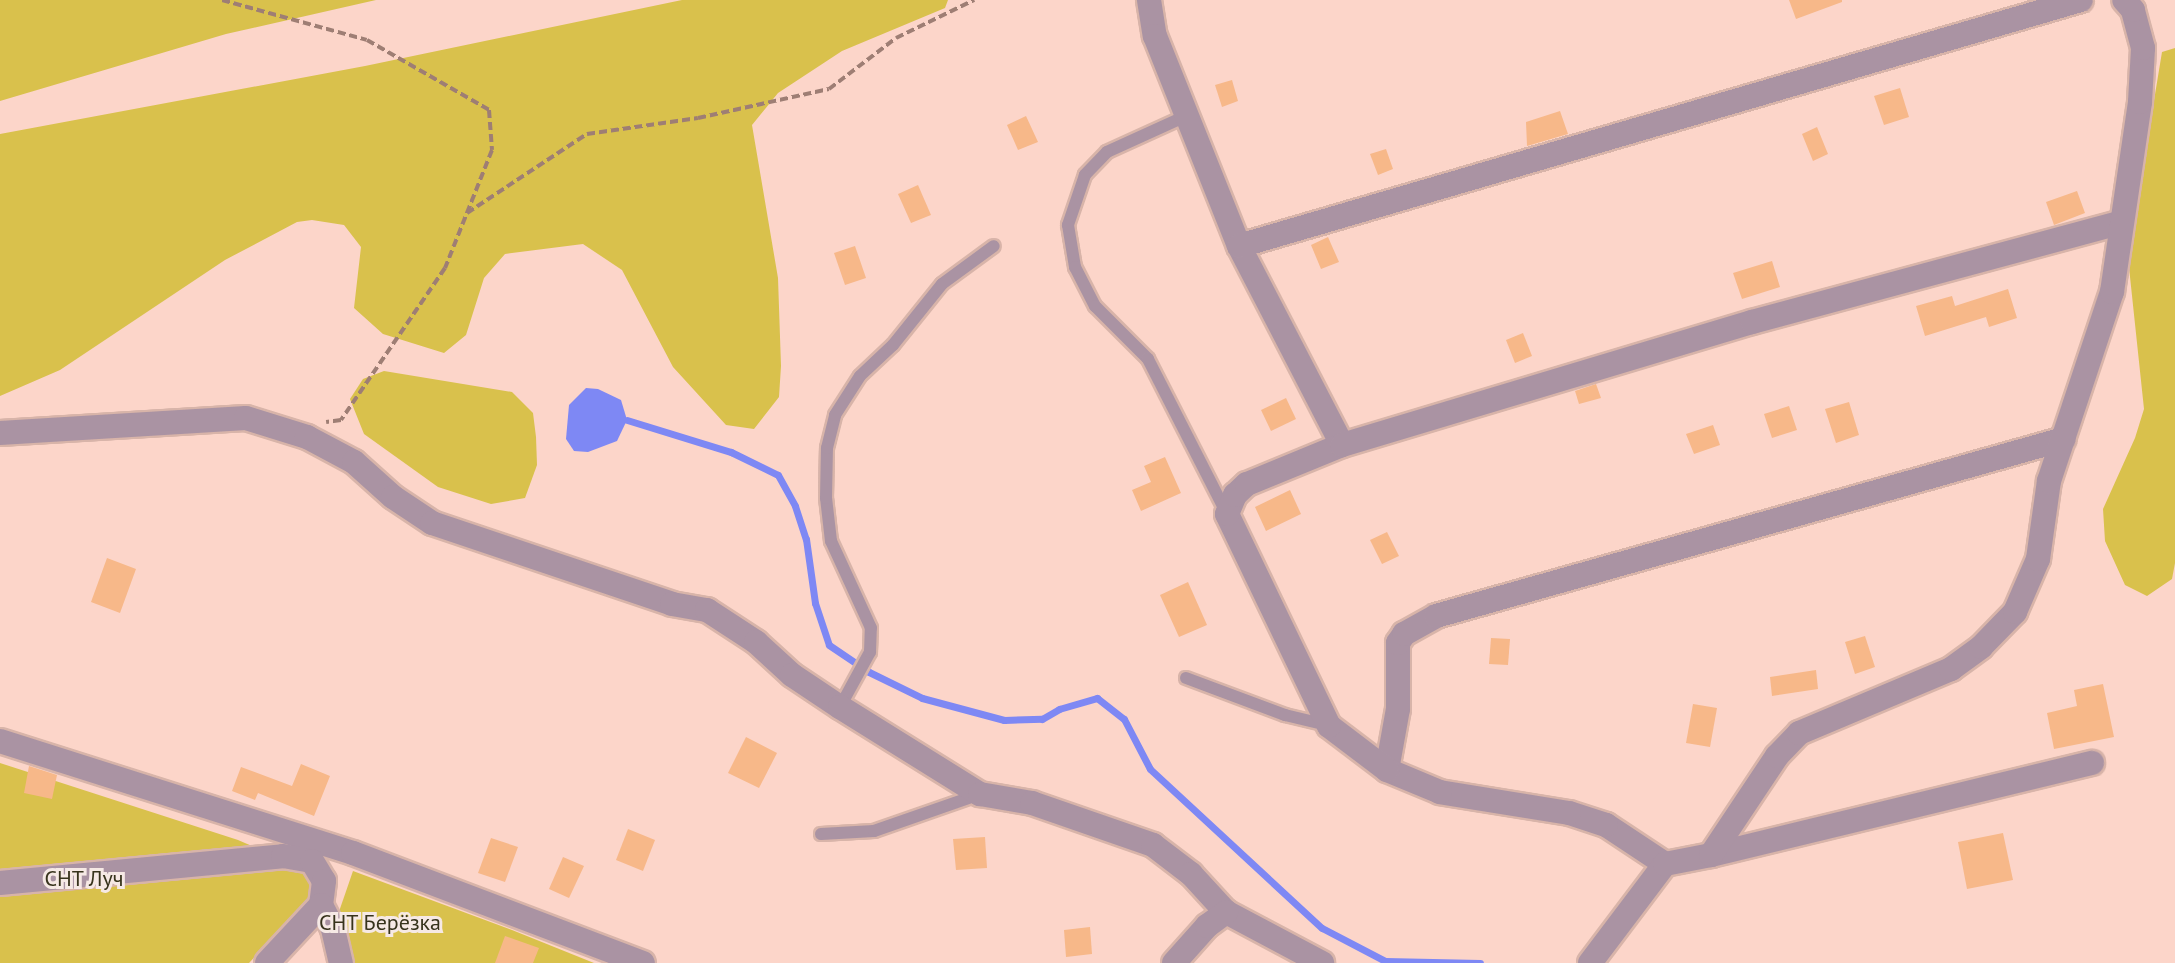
<!DOCTYPE html>
<html>
<head>
<meta charset="utf-8">
<style>
  body { margin:0 }
  #map { position:relative; width:2175px; height:963px; overflow:hidden; background:#fcd5c9; font-family:"PT Sans",sans-serif }
  div>[style] { position:absolute }
  .green>* { inset:0; background:#d9c14c }
  .water>* { inset:0; background:#7e88f4 }
  .stream>* { height:7px; margin:-3.5px; padding:0 3.5px; transform-origin:3.5px; border-radius:3.5px; background:#7e88f4 }
  .building>* { inset:0; background:#f7b889 }
  .path>* { height:4px; margin-top:-2px; transform-origin:0; background:repeating-linear-gradient(90deg,#9e7e74 0 8px,transparent 0 12px) }
  .roads { filter:drop-shadow(2px 0 #d8b4a9) drop-shadow(-2px 0 #d8b4a9) drop-shadow(0 2px #d8b4a9) drop-shadow(0 -2px #d8b4a9) }
  .lane>* { height:12px; margin:-6px; padding:0 6px; transform-origin:6px; border-radius:6px; background:#aa93a3 }
  .street>* { height:24px; margin:-12px; padding:0 12px; transform-origin:12px; border-radius:12px; background:#aa93a3 }
  span { translate:-50% -50%; white-space:nowrap; text-align:center; line-height:1.15; -webkit-text-stroke:6px #f6e9e5; paint-order:stroke }
  .park-label { font-size:22px; color:#37331c }
</style>
</head>
<body>
<div id="map">
  <div class="green">
    <i style="clip-path:polygon(0 0,376px 0,226px 34px,0 101px)"></i>
    <i style="clip-path:polygon(682px 0,948px 0,945px 8px,842px 51px,778px 93px,752px 125px,778px 278px,781px 366px,779px 397px,754px 429px,726px 425px,673px 367px,622px 270px,583px 244px,505px 254px,484px 278px,466px 335px,444px 353px,383px 334px,354px 308px,361px 247px,344px 225px,312px 220px,297px 222px,225px 260px,60px 370px,0 396px,0 134px,365px 66px)"></i>
    <i style="clip-path:polygon(2175px 48px,2175px 563px,2172px 579px,2147px 596px,2125px 585px,2105px 541px,2103px 509px,2135px 438px,2144px 409px,2128px 258px,2162px 52px)"></i>
    <i style="clip-path:polygon(384px 371px,512px 392px,533px 413px,536px 437px,537px 465px,525px 498px,491px 504px,438px 487px,364px 434px,350px 399px,363px 379px)"></i>
    <i style="clip-path:polygon(0 763px,238px 840px,305px 869px,313px 882px,310px 898px,249px 963px,0 963px)"></i>
    <i style="clip-path:polygon(353px 871px,512px 930px,594px 963px,341px 963px,333px 929px)"></i>
  </div>
  <div class="water">
    <i style="clip-path:polygon(586px 388px,598px 389px,621px 400px,627px 420px,617px 441px,588px 452px,574px 451px,566px 439px,569px 405px)"></i>
  </div>
  <div class="stream">
    <i style="left:627px;top:420px;width:109px;rotate:17.1deg"></i>
    <i style="left:731px;top:452px;width:52px;rotate:26.1deg"></i>
    <i style="left:778px;top:475px;width:35px;rotate:61deg"></i>
    <i style="left:795px;top:506px;width:35px;rotate:72deg"></i>
    <i style="left:806px;top:539px;width:65px;rotate:82deg"></i>
    <i style="left:815px;top:603px;width:44px;rotate:71.6deg"></i>
    <i style="left:829px;top:645px;width:48px;rotate:34deg"></i>
    <i style="left:869px;top:672px;width:59px;rotate:26.1deg"></i>
    <i style="left:922px;top:698px;width:85px;rotate:15deg"></i>
    <i style="left:1004px;top:720px;width:38px;rotate:-2deg"></i>
    <i style="left:1042px;top:719px;width:20px;rotate:-30deg"></i>
    <i style="left:1059px;top:709px;width:40px;rotate:-16deg"></i>
    <i style="left:1097px;top:698px;width:34px;rotate:38deg"></i>
    <i style="left:1124px;top:719px;width:56px;rotate:62.5deg"></i>
    <i style="left:1150px;top:769px;width:234px;rotate:42.8deg"></i>
    <i style="left:1322px;top:928px;width:71px;rotate:27.6deg"></i>
    <i style="left:1385px;top:961px;width:95px;rotate:1.2deg"></i>
  </div>
  <div class="building">
    <i style="clip-path:polygon(1789px 0,1842px 0,1842px 2px,1796px 19px)"></i>
    <i style="clip-path:polygon(1232px 80px,1238px 101px,1222px 107px,1215px 85px)"></i>
    <i style="clip-path:polygon(1900px 88px,1909px 117px,1884px 125px,1874px 96px)"></i>
    <i style="clip-path:polygon(1560px 111px,1568px 134px,1527px 146px,1526px 122px)"></i>
    <i style="clip-path:polygon(1026px 116px,1038px 142px,1018px 150px,1007px 125px)"></i>
    <i style="clip-path:polygon(1817px 127px,1828px 154px,1813px 161px,1802px 134px)"></i>
    <i style="clip-path:polygon(1386px 149px,1393px 169px,1378px 175px,1370px 154px)"></i>
    <i style="clip-path:polygon(918px 185px,931px 215px,911px 223px,898px 194px)"></i>
    <i style="clip-path:polygon(2077px 191px,2085px 213px,2054px 225px,2046px 202px)"></i>
    <i style="clip-path:polygon(1328px 237px,1339px 262px,1321px 269px,1311px 245px)"></i>
    <i style="clip-path:polygon(855px 246px,866px 278px,845px 285px,834px 253px)"></i>
    <i style="clip-path:polygon(1772px 261px,1780px 287px,1742px 299px,1733px 273px)"></i>
    <i style="clip-path:polygon(2008px 289px,2017px 318px,1989px 327px,1986px 317px,1925px 336px,1916px 306px,1952px 296px,1955px 306px)"></i>
    <i style="clip-path:polygon(1523px 333px,1532px 356px,1515px 363px,1506px 340px)"></i>
    <i style="clip-path:polygon(1596px 384px,1601px 398px,1579px 404px,1575px 391px)"></i>
    <i style="clip-path:polygon(1286px 398px,1296px 419px,1271px 431px,1261px 410px)"></i>
    <i style="clip-path:polygon(1849px 402px,1859px 435px,1836px 443px,1825px 409px)"></i>
    <i style="clip-path:polygon(1789px 406px,1797px 430px,1772px 438px,1764px 414px)"></i>
    <i style="clip-path:polygon(1713px 425px,1720px 445px,1694px 454px,1686px 434px)"></i>
    <i style="clip-path:polygon(1165px 457px,1181px 493px,1141px 511px,1132px 490px,1151px 482px,1144px 466px)"></i>
    <i style="clip-path:polygon(1290px 490px,1301px 514px,1266px 531px,1255px 507px)"></i>
    <i style="clip-path:polygon(1387px 532px,1399px 556px,1382px 564px,1370px 540px)"></i>
    <i style="clip-path:polygon(107px 558px,136px 569px,120px 613px,91px 602px)"></i>
    <i style="clip-path:polygon(1188px 582px,1207px 625px,1179px 637px,1160px 595px)"></i>
    <i style="clip-path:polygon(1865px 636px,1875px 667px,1855px 674px,1845px 642px)"></i>
    <i style="clip-path:polygon(1491px 638px,1510px 639px,1508px 665px,1489px 664px)"></i>
    <i style="clip-path:polygon(1816px 670px,1818px 689px,1772px 696px,1770px 677px)"></i>
    <i style="clip-path:polygon(2103px 684px,2114px 737px,2054px 749px,2047px 713px,2077px 706px,2074px 690px)"></i>
    <i style="clip-path:polygon(1693px 704px,1717px 708px,1710px 747px,1686px 743px)"></i>
    <i style="clip-path:polygon(746px 737px,777px 753px,759px 788px,728px 773px)"></i>
    <i style="clip-path:polygon(301px 764px,330px 776px,314px 816px,258px 793px,255px 800px,232px 791px,241px 767px,292px 786px)"></i>
    <i style="clip-path:polygon(29px 766px,57px 775px,52px 799px,24px 793px)"></i>
    <i style="clip-path:polygon(628px 829px,655px 840px,643px 871px,616px 860px)"></i>
    <i style="clip-path:polygon(2003px 833px,2013px 880px,1967px 889px,1958px 842px)"></i>
    <i style="clip-path:polygon(985px 837px,987px 868px,956px 870px,953px 839px)"></i>
    <i style="clip-path:polygon(491px 838px,518px 847px,505px 882px,478px 873px)"></i>
    <i style="clip-path:polygon(563px 857px,584px 866px,569px 898px,549px 889px)"></i>
    <i style="clip-path:polygon(1090px 927px,1092px 954px,1066px 957px,1064px 930px)"></i>
    <i style="clip-path:polygon(505px 936px,539px 948px,533px 963px,495px 963px)"></i>
  </div>
  <div class="path">
    <i style="left:222px;top:0;width:150px;rotate:15.4deg"></i>
    <i style="left:367px;top:40px;width:141px;rotate:29.8deg"></i>
    <i style="left:489px;top:110px;width:40px;rotate:85.7deg"></i>
    <i style="left:492px;top:150px;width:127px;rotate:111.7deg"></i>
    <i style="left:445px;top:268px;width:184px;rotate:124.4deg"></i>
    <i style="left:341px;top:420px;width:15px;rotate:172deg"></i>
    <i style="left:467px;top:213px;width:144px;rotate:-33.4deg"></i>
    <i style="left:587px;top:134px;width:112px;rotate:-8.2deg"></i>
    <i style="left:698px;top:118px;width:134px;rotate:-12.5deg"></i>
    <i style="left:829px;top:89px;width:84px;rotate:-37.3deg"></i>
    <i style="left:896px;top:38px;width:87px;rotate:-26deg"></i>
  </div>
  <div class="roads">
    <div class="lane">
      <i style="left:1186px;top:116px;width:87px;rotate:155.5deg"></i>
      <i style="left:1107px;top:152px;width:32px;rotate:134deg"></i>
      <i style="left:1085px;top:175px;width:53px;rotate:108.8deg"></i>
      <i style="left:1068px;top:225px;width:43px;rotate:80.5deg"></i>
      <i style="left:1075px;top:267px;width:44px;rotate:62.9deg"></i>
      <i style="left:1095px;top:306px;width:75px;rotate:45deg"></i>
      <i style="left:1148px;top:359px;width:174px;rotate:63deg"></i>
      <i style="left:1186px;top:678px;width:106px;rotate:20.5deg"></i>
      <i style="left:1285px;top:715px;width:43px;rotate:13.4deg"></i>
      <i style="left:840px;top:707px;width:63px;rotate:-61.4deg"></i>
      <i style="left:870px;top:652px;width:24px;rotate:-88deg"></i>
      <i style="left:871px;top:628px;width:96px;rotate:-114.7deg"></i>
      <i style="left:831px;top:541px;width:43px;rotate:-96.6deg"></i>
      <i style="left:826px;top:498px;width:50px;rotate:-88.9deg"></i>
      <i style="left:827px;top:448px;width:34px;rotate:-76deg"></i>
      <i style="left:835px;top:415px;width:46px;rotate:-57.3deg"></i>
      <i style="left:860px;top:376px;width:45px;rotate:-43.2deg"></i>
      <i style="left:893px;top:345px;width:78px;rotate:-51.2deg"></i>
      <i style="left:942px;top:284px;width:64px;rotate:-36.2deg"></i>
      <i style="left:821px;top:834px;width:53px;rotate:-3.2deg"></i>
      <i style="left:874px;top:831px;width:112px;rotate:-19.2deg"></i>
    </div>
    <div class="street">
      <i style="left:1149px;top:0;width:36px;rotate:81deg"></i>
      <i style="left:1155px;top:36px;width:226px;rotate:68.2deg"></i>
      <i style="left:1239px;top:246px;width:224px;rotate:62.6deg"></i>
      <i style="left:1239px;top:246px;width:877px;rotate:-16.29deg"></i>
      <i style="left:0;top:433px;width:246px;rotate:-3.5deg"></i>
      <i style="left:246px;top:418px;width:64px;rotate:17.3deg"></i>
      <i style="left:307px;top:437px;width:53px;rotate:28deg"></i>
      <i style="left:354px;top:462px;width:52px;rotate:41.9deg"></i>
      <i style="left:393px;top:497px;width:47px;rotate:33.7deg"></i>
      <i style="left:432px;top:523px;width:253px;rotate:18.6deg"></i>
      <i style="left:672px;top:604px;width:36px;rotate:10deg"></i>
      <i style="left:707px;top:610px;width:59px;rotate:33.1deg"></i>
      <i style="left:756px;top:642px;width:49px;rotate:42.5deg"></i>
      <i style="left:792px;top:675px;width:58px;rotate:33.7deg"></i>
      <i style="left:840px;top:707px;width:165px;rotate:31.9deg"></i>
      <i style="left:980px;top:794px;width:53px;rotate:9.8deg"></i>
      <i style="left:1032px;top:803px;width:128px;rotate:19.1deg"></i>
      <i style="left:1153px;top:845px;width:48px;rotate:37.3deg"></i>
      <i style="left:1191px;top:874px;width:52px;rotate:47.4deg"></i>
      <i style="left:1226px;top:912px;width:109px;rotate:28deg"></i>
      <i style="left:0;top:741px;width:370px;rotate:17.6deg"></i>
      <i style="left:353px;top:853px;width:310px;rotate:20.8deg"></i>
      <i style="left:1387px;top:770px;width:62px;rotate:-79.8deg"></i>
      <i style="left:1398px;top:709px;width:66px;rotate:-90deg"></i>
      <i style="left:1398px;top:643px;width:11px;rotate:-56deg"></i>
      <i style="left:1404px;top:634px;width:37px;rotate:-29deg"></i>
      <i style="left:1436px;top:616px;width:652px;rotate:-15.74deg"></i>
      <i style="left:1711px;top:855px;width:392px;rotate:-13.6deg"></i>
      <i style="left:1665px;top:864px;width:71px;rotate:-146.5deg"></i>
      <i style="left:1606px;top:825px;width:39px;rotate:-162deg"></i>
      <i style="left:1569px;top:813px;width:131px;rotate:-170.8deg"></i>
      <i style="left:1440px;top:792px;width:57px;rotate:-157.5deg"></i>
      <i style="left:1387px;top:770px;width:73px;rotate:-142.8deg"></i>
      <i style="left:1329px;top:726px;width:235px;rotate:-115.7deg"></i>
      <i style="left:1227px;top:514px;width:21px;rotate:-67deg"></i>
      <i style="left:1235px;top:495px;width:16px;rotate:-43deg"></i>
      <i style="left:1247px;top:484px;width:103px;rotate:-22.3deg"></i>
      <i style="left:1342px;top:445px;width:428px;rotate:-16.7deg"></i>
      <i style="left:1752px;top:322px;width:381px;rotate:-15.1deg"></i>
      <i style="left:0;top:883px;width:284px;rotate:-5.4deg"></i>
      <i style="left:283px;top:856px;width:29px;rotate:10deg"></i>
      <i style="left:312px;top:861px;width:23px;rotate:59deg"></i>
      <i style="left:324px;top:881px;width:24px;rotate:97deg"></i>
      <i style="left:321px;top:905px;width:79px;rotate:133deg"></i>
      <i style="left:321px;top:905px;width:27px;rotate:63deg"></i>
      <i style="left:333px;top:929px;width:35px;rotate:77deg"></i>
      <i style="left:1174px;top:963px;width:50px;rotate:-48.3deg"></i>
      <i style="left:1207px;top:926px;width:24px;rotate:-36deg"></i>
      <i style="left:1590px;top:963px;width:124px;rotate:-52.9deg"></i>
      <i style="left:1665px;top:864px;width:47px;rotate:-11.1deg"></i>
      <i style="left:1711px;top:855px;width:119px;rotate:-56.3deg"></i>
      <i style="left:1777px;top:756px;width:32px;rotate:-46deg"></i>
      <i style="left:1799px;top:733px;width:165px;rotate:-22.8deg"></i>
      <i style="left:1951px;top:669px;width:37px;rotate:-36deg"></i>
      <i style="left:1981px;top:647px;width:49px;rotate:-45.8deg"></i>
      <i style="left:2015px;top:612px;width:58px;rotate:-66.5deg"></i>
      <i style="left:2038px;top:559px;width:79px;rotate:-82deg"></i>
      <i style="left:2049px;top:481px;width:199px;rotate:-71.6deg"></i>
      <i style="left:2112px;top:292px;width:192px;rotate:-81.6deg"></i>
      <i style="left:2140px;top:102px;width:54px;rotate:-86.8deg"></i>
      <i style="left:2143px;top:48px;width:39px;rotate:-105deg"></i>
      <i style="left:2133px;top:10px;width:13px;rotate:-132deg"></i>
    </div>
  </div>
  <div class="park-label">
    <span style="left:84px;top:879px">СНТ Луч</span>
    <span style="left:380px;top:923px">СНТ Берёзка</span>
  </div>
</div>
</body>
</html>
